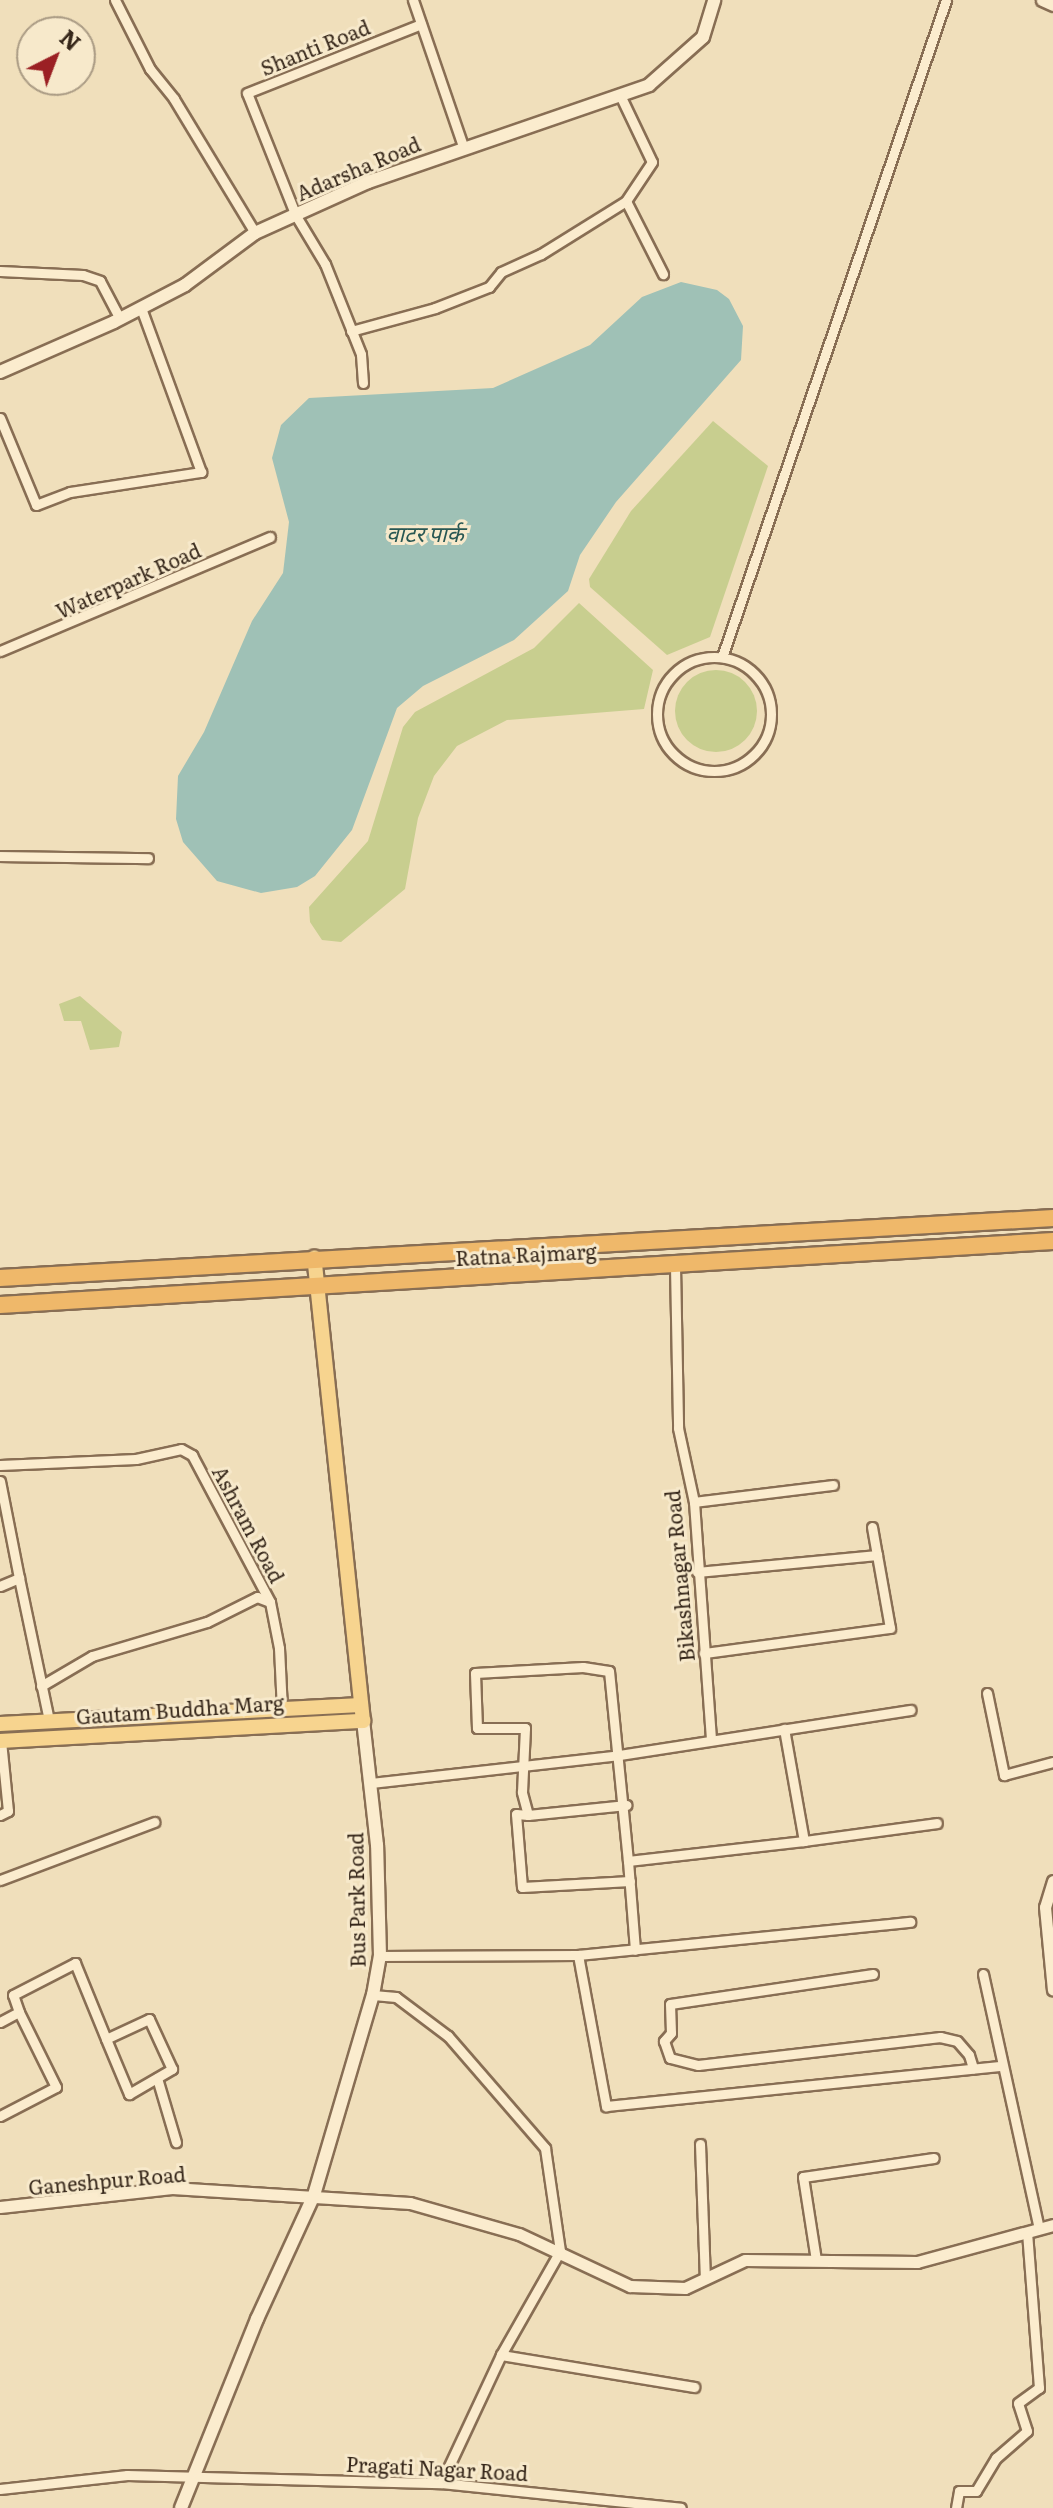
<!DOCTYPE html>
<html>
<head>
<meta charset="utf-8">
<style>
  body { margin:0 }
  #map { position:relative; width:1053px; height:2508px; overflow:hidden; background:#f0dfbb; font-family:Literata,"Noto Sans Devanagari",serif }
  div>[style] { position:absolute }
  .green>* { inset:0; background:#c8ce8f }
  .round { border-radius:50% }
  .water>* { inset:0; background:#9fc1b6 }
  .roads { filter:drop-shadow(2px 0 #886e54) drop-shadow(-2px 0 #886e54) drop-shadow(0 2px #886e54) drop-shadow(0 -2px #886e54) }
  .minor>* { height:9px; margin:-4.5px; padding:0 4.5px; transform-origin:4.5px; border-radius:4.5px; background:#fbecce }
  .minor>.ring { margin:-4.5px; padding:0; box-sizing:content-box; background:none; border:9px solid #fbecce; border-radius:50% }
  .tertiary>* { height:11px; margin:-5.5px; padding:0 5.5px; transform-origin:5.5px; border-radius:5.5px; background:#fbecce }
  .secondary>* { height:12px; margin:-6px; padding:0 6px; transform-origin:6px; border-radius:6px; background:#fbecce }
  .primary>* { height:14px; margin:-7px; padding:0 7px; transform-origin:7px; border-radius:7px; background:#f7d48f }
  .trunk>* { height:16px; margin:-8px; padding:0 8px; transform-origin:8px; border-radius:8px; background:#efb86a }
  span { translate:-50% -50%; white-space:nowrap; text-align:center; line-height:1.15; -webkit-text-stroke:6px #f7e9cb; paint-order:stroke }
  .street-label { font-size:20px; color:#36271a }
  .water-label { font-size:22px; color:#285753; font-style:italic }
  .north { position:absolute; left:16px; top:16px; width:80px; height:80px; box-sizing:border-box; background:#f7e9cb; border:2px solid #aa9b84; border-radius:50%; rotate:42deg; font-size:22px; font-weight:700; line-height:32px; text-align:center; color:#36271a }
  .north::after { content:''; display:block; margin:auto; width:28px; height:36px; background:#9b2024; clip-path:polygon(50% 0,100% 100%,50% 72%,0 100%) }
</style>
</head>
<body>
<div id="map">
  <div class="green">
    <i style="clip-path:polygon(713px 421px,768px 466px,710px 637px,667px 655px,590px 587px,589px 579px,631px 511px)"></i>
    <i style="clip-path:polygon(579px 603px,653px 670px,644px 709px,507px 720px,457px 746px,434px 776px,418px 818px,405px 889px,341px 942px,322px 940px,310px 922px,309px 907px,368px 841px,403px 727px,415px 712px,534px 648px)"></i>
    <i class="round" style="left:675px;top:670px;width:82px;height:82px"></i>
    <i style="clip-path:polygon(80px 996px,122px 1032px,119px 1047px,90px 1050px,81px 1021px,64px 1021px,59px 1004px)"></i>
  </div>
  <div class="water">
    <i style="clip-path:polygon(681px 282px,717px 290px,729px 299px,743px 326px,741px 360px,616px 502px,580px 555px,568px 591px,514px 640px,423px 686px,397px 708px,352px 830px,315px 876px,297px 887px,261px 893px,217px 881px,183px 842px,176px 819px,178px 776px,204px 732px,252px 621px,283px 573px,289px 522px,272px 458px,281px 425px,309px 398px,493px 388px,590px 345px,642px 297px)"></i>
  </div>
  <div class="roads">
    <div class="minor">
      <i style="left:115px;top:0;width:77px;rotate:63.1deg"></i>
      <i style="left:150px;top:69px;width:38px;rotate:51deg"></i>
      <i style="left:174px;top:99px;width:157px;rotate:58.8deg"></i>
      <i style="left:413px;top:0;width:154px;rotate:71.1deg"></i>
      <i style="left:620px;top:95px;width:74px;rotate:64.5deg"></i>
      <i style="left:652px;top:162px;width:47px;rotate:123.7deg"></i>
      <i style="left:626px;top:201px;width:82px;rotate:63.1deg"></i>
      <i style="left:0;top:271px;width:83px;rotate:2.8deg"></i>
      <i style="left:83px;top:275px;width:18px;rotate:19deg"></i>
      <i style="left:100px;top:281px;width:43px;rotate:62.2deg"></i>
      <i style="left:351px;top:331px;width:87px;rotate:-15.3deg"></i>
      <i style="left:435px;top:308px;width:58px;rotate:-21.3deg"></i>
      <i style="left:489px;top:287px;width:19px;rotate:-51deg"></i>
      <i style="left:501px;top:272px;width:44px;rotate:-24.2deg"></i>
      <i style="left:541px;top:254px;width:100px;rotate:-31.9deg"></i>
      <i style="left:363px;top:383px;width:29px;rotate:-94deg"></i>
      <i style="left:361px;top:354px;width:97px;rotate:-111.8deg"></i>
      <i style="left:325px;top:264px;width:56px;rotate:-121.1deg"></i>
      <i style="left:296px;top:216px;width:132px;rotate:-111.7deg"></i>
      <i style="left:247px;top:93px;width:187px;rotate:-21.6deg"></i>
      <i style="left:0;top:418px;width:94px;rotate:67.5deg"></i>
      <i style="left:36px;top:505px;width:36px;rotate:-21deg"></i>
      <i style="left:70px;top:492px;width:133px;rotate:-8.7deg"></i>
      <i style="left:201px;top:472px;width:175px;rotate:-110.1deg"></i>
      <i style="left:0;top:651px;width:293px;rotate:-22.9deg"></i>
      <i style="left:722px;top:657px;width:694px;rotate:-71.17deg"></i>
      <i class="ring" style="left:657px;top:657px;width:105px;height:105px"></i>
      <i style="left:0;top:856px;width:148px;rotate:0.8deg"></i>
      <i style="left:675px;top:1266px;width:162px;rotate:88.9deg"></i>
      <i style="left:678px;top:1428px;width:76px;rotate:77.8deg"></i>
      <i style="left:694px;top:1502px;width:238px;rotate:85.9deg"></i>
      <i style="left:0;top:1465px;width:136px;rotate:-2.5deg"></i>
      <i style="left:136px;top:1459px;width:46px;rotate:-12.5deg"></i>
      <i style="left:181px;top:1449px;width:13px;rotate:29deg"></i>
      <i style="left:192px;top:1455px;width:166px;rotate:62deg"></i>
      <i style="left:270px;top:1602px;width:47px;rotate:78.9deg"></i>
      <i style="left:279px;top:1648px;width:62px;rotate:87.2deg"></i>
      <i style="left:0;top:1481px;width:99px;rotate:78.9deg"></i>
      <i style="left:694px;top:1502px;width:140px;rotate:-7deg"></i>
      <i style="left:872px;top:1527px;width:28px;rotate:80deg"></i>
      <i style="left:697px;top:1572px;width:181px;rotate:-5.4deg"></i>
      <i style="left:877px;top:1555px;width:74px;rotate:79.9deg"></i>
      <i style="left:890px;top:1628px;width:188px;rotate:172.3deg"></i>
      <i style="left:0;top:1586px;width:21px;rotate:-23deg"></i>
      <i style="left:19px;top:1578px;width:145px;rotate:78.1deg"></i>
      <i style="left:41px;top:1686px;width:59px;rotate:-30.5deg"></i>
      <i style="left:92px;top:1656px;width:120px;rotate:-16.5deg"></i>
      <i style="left:207px;top:1622px;width:56px;rotate:-26.6deg"></i>
      <i style="left:257px;top:1597px;width:14px;rotate:21deg"></i>
      <i style="left:987px;top:1693px;width:84px;rotate:78.3deg"></i>
      <i style="left:1004px;top:1775px;width:51px;rotate:-14.9deg"></i>
      <i style="left:371px;top:1783px;width:250px;rotate:-6.4deg"></i>
      <i style="left:619px;top:1755px;width:295px;rotate:-8.8deg"></i>
      <i style="left:0;top:1815px;width:9px;rotate:-27deg"></i>
      <i style="left:8px;top:1811px;width:70px;rotate:-95.7deg"></i>
      <i style="left:528px;top:1815px;width:99px;rotate:-5.8deg"></i>
      <i style="left:804px;top:1841px;width:134px;rotate:-7.7deg"></i>
      <i style="left:628px;top:1861px;width:89px;rotate:85.5deg"></i>
      <i style="left:0;top:1880px;width:165px;rotate:-20.6deg"></i>
      <i style="left:630px;top:1881px;width:108px;rotate:176.8deg"></i>
      <i style="left:522px;top:1887px;width:73px;rotate:-94.7deg"></i>
      <i style="left:516px;top:1814px;width:12px;rotate:5deg"></i>
      <i style="left:528px;top:1815px;width:24px;rotate:-105deg"></i>
      <i style="left:522px;top:1792px;width:64px;rotate:-87.3deg"></i>
      <i style="left:525px;top:1728px;width:48px;rotate:180deg"></i>
      <i style="left:477px;top:1728px;width:55px;rotate:-92.1deg"></i>
      <i style="left:475px;top:1673px;width:108px;rotate:-3.2deg"></i>
      <i style="left:583px;top:1667px;width:26px;rotate:9deg"></i>
      <i style="left:609px;top:1671px;width:191px;rotate:84.3deg"></i>
      <i style="left:628px;top:1861px;width:177px;rotate:-6.5deg"></i>
      <i style="left:804px;top:1841px;width:114px;rotate:-100.1deg"></i>
      <i style="left:578px;top:1955px;width:154px;rotate:79.5deg"></i>
      <i style="left:606px;top:2106px;width:396px;rotate:-5.8deg"></i>
      <i style="left:380px;top:1956px;width:198px;rotate:-0.3deg"></i>
      <i style="left:578px;top:1955px;width:334px;rotate:-5.7deg"></i>
      <i style="left:873px;top:1974px;width:205px;rotate:171.6deg"></i>
      <i style="left:670px;top:2004px;width:29px;rotate:88deg"></i>
      <i style="left:671px;top:2033px;width:11px;rotate:131deg"></i>
      <i style="left:664px;top:2041px;width:18px;rotate:71deg"></i>
      <i style="left:670px;top:2058px;width:29px;rotate:14deg"></i>
      <i style="left:698px;top:2065px;width:244px;rotate:-6.6deg"></i>
      <i style="left:940px;top:2037px;width:17px;rotate:13deg"></i>
      <i style="left:957px;top:2041px;width:18px;rotate:49deg"></i>
      <i style="left:969px;top:2055px;width:14px;rotate:73deg"></i>
      <i style="left:983px;top:1974px;width:261px;rotate:77.6deg"></i>
      <i style="left:373px;top:1995px;width:23px;rotate:5deg"></i>
      <i style="left:396px;top:1997px;width:65px;rotate:36.9deg"></i>
      <i style="left:448px;top:2036px;width:148px;rotate:49.1deg"></i>
      <i style="left:545px;top:2148px;width:104px;rotate:81.7deg"></i>
      <i style="left:560px;top:2251px;width:120px;rotate:119.6deg"></i>
      <i style="left:501px;top:2355px;width:141px;rotate:115.1deg"></i>
      <i style="left:0;top:2022px;width:21px;rotate:-28deg"></i>
      <i style="left:19px;top:2012px;width:18px;rotate:-109deg"></i>
      <i style="left:13px;top:1995px;width:70px;rotate:-27.3deg"></i>
      <i style="left:75px;top:1963px;width:82px;rotate:67.8deg"></i>
      <i style="left:106px;top:2039px;width:60px;rotate:67.3deg"></i>
      <i style="left:129px;top:2094px;width:50px;rotate:-30.2deg"></i>
      <i style="left:172px;top:2069px;width:55px;rotate:-114.7deg"></i>
      <i style="left:149px;top:2019px;width:47px;rotate:155.1deg"></i>
      <i style="left:157px;top:2078px;width:67px;rotate:73.5deg"></i>
      <i style="left:0;top:2116px;width:63px;rotate:-27.4deg"></i>
      <i style="left:56px;top:2087px;width:84px;rotate:-116.3deg"></i>
      <i style="left:700px;top:2144px;width:134px;rotate:87.9deg"></i>
      <i style="left:816px;top:2260px;width:84px;rotate:-98.9deg"></i>
      <i style="left:803px;top:2177px;width:132px;rotate:-8.3deg"></i>
      <i style="left:501px;top:2355px;width:196px;rotate:9.4deg"></i>
      <i style="left:0;top:2489px;width:128px;rotate:-6.3deg"></i>
      <i style="left:127px;top:2475px;width:314px;rotate:1.5deg"></i>
      <i style="left:441px;top:2483px;width:241px;rotate:5.9deg"></i>
      <i style="left:956px;top:2508px;width:17px;rotate:-80deg"></i>
      <i style="left:959px;top:2491px;width:17px"></i>
      <i style="left:976px;top:2491px;width:39px;rotate:-59deg"></i>
      <i style="left:996px;top:2458px;width:41px;rotate:-41.1deg"></i>
      <i style="left:1027px;top:2431px;width:29px;rotate:-108deg"></i>
      <i style="left:1018px;top:2403px;width:26px;rotate:-36deg"></i>
      <i style="left:1039px;top:2388px;width:156px;rotate:-94.4deg"></i>
    </div>
    <div class="tertiary">
      <i style="left:1042px;top:0;width:12px;rotate:24deg"></i>
      <i style="left:1053px;top:1881px;width:27px;rotate:107deg"></i>
      <i style="left:1045px;top:1907px;width:83px;rotate:84.5deg"></i>
      <i style="left:0;top:2207px;width:173px;rotate:-6.3deg"></i>
      <i style="left:172px;top:2188px;width:238px;rotate:3.6deg"></i>
      <i style="left:410px;top:2203px;width:113px;rotate:15.9deg"></i>
      <i style="left:519px;top:2234px;width:123px;rotate:25.1deg"></i>
      <i style="left:630px;top:2286px;width:55px;rotate:2.1deg"></i>
      <i style="left:685px;top:2288px;width:66px;rotate:-25deg"></i>
      <i style="left:745px;top:2260px;width:172px;rotate:0.7deg"></i>
      <i style="left:917px;top:2262px;width:141px;rotate:-15.2deg"></i>
    </div>
    <div class="secondary">
      <i style="left:0;top:372px;width:124px;rotate:-23.7deg"></i>
      <i style="left:114px;top:322px;width:80px;rotate:-27.5deg"></i>
      <i style="left:185px;top:285px;width:87px;rotate:-36.6deg"></i>
      <i style="left:255px;top:233px;width:124px;rotate:-24.3deg"></i>
      <i style="left:368px;top:182px;width:297px;rotate:-19deg"></i>
      <i style="left:649px;top:85px;width:72px;rotate:-41.6deg"></i>
      <i style="left:703px;top:37px;width:39px;rotate:-73deg"></i>
      <i style="left:181px;top:2508px;width:204px;rotate:-68.1deg"></i>
      <i style="left:257px;top:2319px;width:136px;rotate:-65.3deg"></i>
      <i style="left:314px;top:2195px;width:209px;rotate:-73.6deg"></i>
      <i style="left:373px;top:1995px;width:40px;rotate:-80deg"></i>
      <i style="left:380px;top:1956px;width:111px;rotate:-91.5deg"></i>
      <i style="left:377px;top:1845px;width:125px;rotate:-96.4deg"></i>
    </div>
    <div class="primary">
      <i style="left:0;top:1724px;width:361px;rotate:-3deg"></i>
      <i style="left:0;top:1741px;width:364px;rotate:-3.2deg"></i>
      <i style="left:363px;top:1721px;width:466px;rotate:-96deg"></i>
    </div>
    <div class="trunk">
      <i style="left:0;top:1278px;width:1055px;rotate:-3.26deg"></i>
      <i style="left:0;top:1305px;width:1055px;rotate:-3.48deg"></i>
    </div>
  </div>
  <div class="street-label">
    <span style="left:315px;top:47px;rotate:-22deg">Shanti Road</span>
    <span style="left:358px;top:168px;rotate:-23deg">Adarsha Road</span>
    <span style="left:128px;top:580px;rotate:-24deg">Waterpark Road</span>
    <span style="left:526px;top:1254px;rotate:-3deg">Ratna Rajmarg</span>
    <span style="left:249px;top:1524px;rotate:62deg">Ashram Road</span>
    <span style="left:679px;top:1576px;rotate:-95deg">Bikashnagar Road</span>
    <span style="left:180px;top:1709px;rotate:-4deg">Gautam Buddha Marg</span>
    <span style="left:356px;top:1900px;rotate:-91deg">Bus Park Road</span>
    <span style="left:107px;top:2180px;rotate:-5deg">Ganeshpur Road</span>
    <span style="left:437px;top:2468px;rotate:3deg">Pragati Nagar Road</span>
  </div>
  <div class="water-label">
    <span style="left:425px;top:533px">वाटर पार्क</span>
  </div>
  <div class="north">N</div>
</div>
</body>
</html>
